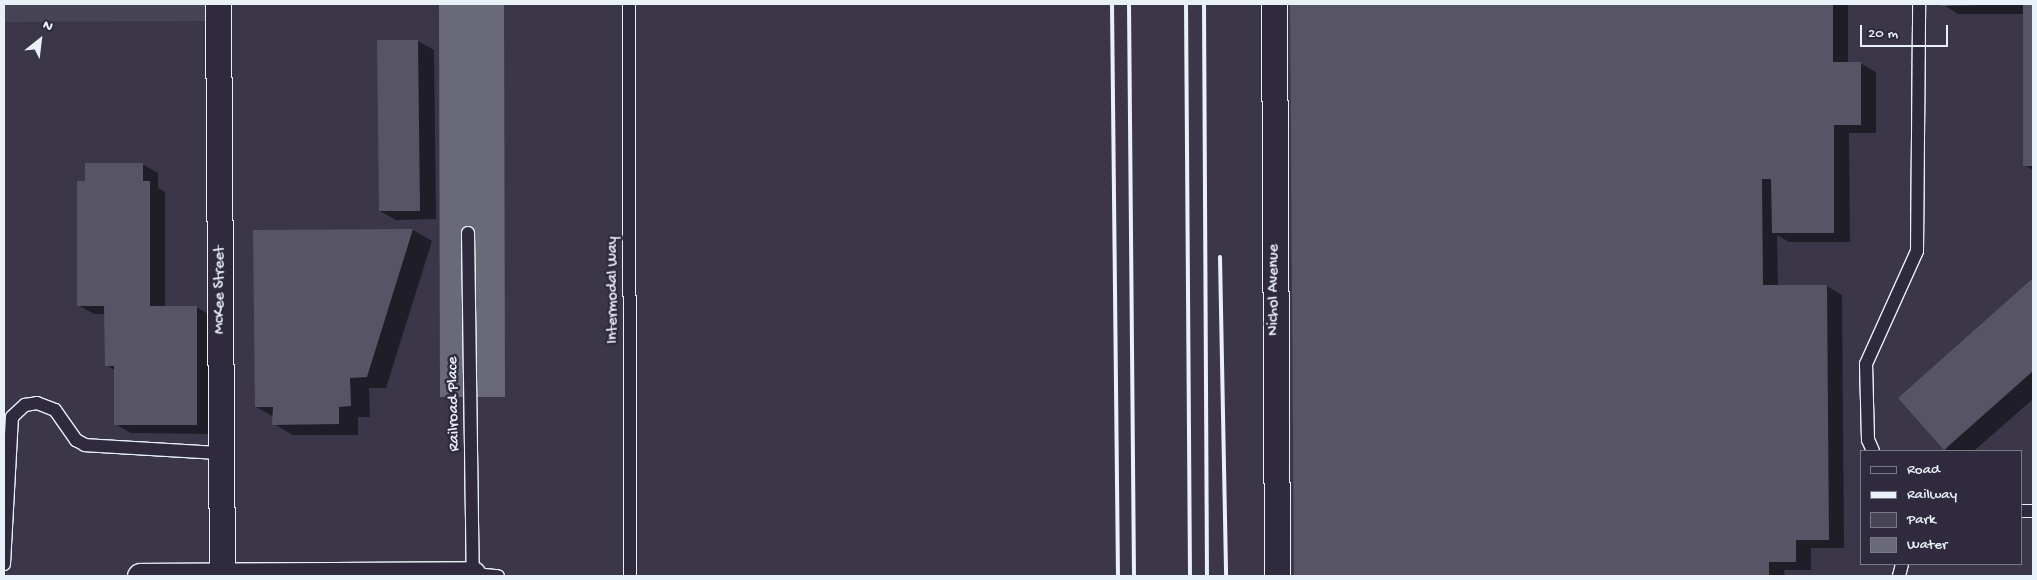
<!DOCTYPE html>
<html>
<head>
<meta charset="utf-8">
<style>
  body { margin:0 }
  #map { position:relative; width:2037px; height:580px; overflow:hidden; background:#2f2a3d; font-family:"Gochi Hand",sans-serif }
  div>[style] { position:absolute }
  .built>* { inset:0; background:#3b3749 }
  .green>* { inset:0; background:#464455 }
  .water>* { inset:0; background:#696978 }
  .shadow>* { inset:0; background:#0007 }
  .building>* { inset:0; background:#575565 }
  .roads { filter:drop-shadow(1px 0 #e8f1f8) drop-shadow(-1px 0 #e8f1f8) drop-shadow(0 1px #e8f1f8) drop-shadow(0 -1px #e8f1f8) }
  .service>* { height:12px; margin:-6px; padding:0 6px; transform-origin:6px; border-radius:6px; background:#2f2a3d }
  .minor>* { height:25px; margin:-12.5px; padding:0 12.5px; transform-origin:12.5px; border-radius:12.5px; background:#2f2a3d }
  .rail>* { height:4px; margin:-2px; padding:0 2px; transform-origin:2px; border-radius:2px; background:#e8f1f8 }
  span { translate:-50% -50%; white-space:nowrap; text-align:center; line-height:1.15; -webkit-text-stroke:5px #2f2a3d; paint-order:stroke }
  .street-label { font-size:16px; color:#e8f1f8 }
  .frame { position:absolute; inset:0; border:5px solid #e8f1f8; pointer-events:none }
  .legend { position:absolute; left:1860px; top:450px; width:162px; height:115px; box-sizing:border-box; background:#2f2a3d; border:1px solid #797a88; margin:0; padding:6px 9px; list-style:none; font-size:15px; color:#e8f1f8 }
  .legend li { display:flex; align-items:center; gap:10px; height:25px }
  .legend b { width:25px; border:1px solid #797a88 }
  .north { position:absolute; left:15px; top:15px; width:50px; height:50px; -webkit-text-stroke:4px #2f2a3d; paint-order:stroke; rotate:29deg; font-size:14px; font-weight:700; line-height:20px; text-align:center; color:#e8f1f8 }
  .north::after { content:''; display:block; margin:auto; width:18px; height:22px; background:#e8f1f8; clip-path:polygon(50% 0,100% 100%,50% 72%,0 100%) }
  .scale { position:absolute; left:1860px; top:25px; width:88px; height:22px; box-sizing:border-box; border:2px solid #e8f1f8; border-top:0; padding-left:6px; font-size:15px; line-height:18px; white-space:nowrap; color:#e8f1f8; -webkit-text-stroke:4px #2f2a3d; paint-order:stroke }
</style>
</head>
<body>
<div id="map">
  <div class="built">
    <i style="clip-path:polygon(evenodd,4px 4px,2033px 4px,2033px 576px,4px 576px,4px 4px,1861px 451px,2021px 451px,2021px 564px,1861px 564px,1861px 451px)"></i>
  </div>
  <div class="green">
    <i style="clip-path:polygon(4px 4px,210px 4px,210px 21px,6px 22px,4px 26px)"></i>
  </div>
  <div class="water">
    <i style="clip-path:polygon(439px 4px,504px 4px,505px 397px,440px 397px)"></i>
  </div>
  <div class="shadow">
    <i style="clip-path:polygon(1292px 4px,1914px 4px,1848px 4px,1848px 63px,1860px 63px,1876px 72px,1876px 133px,1849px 133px,1850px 242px,1789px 242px,1777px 235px,1778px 286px,1827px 286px,1842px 295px,1844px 548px,1811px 548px,1811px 570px,1784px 570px,1785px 576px,1296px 576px)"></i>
    <i style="clip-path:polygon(2033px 4px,2033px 170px,2024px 165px,2024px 14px,1958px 14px,1942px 4px)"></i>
    <i style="clip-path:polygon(378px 41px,418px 41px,434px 50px,436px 219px,396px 220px,380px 211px)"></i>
    <i style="clip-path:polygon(142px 164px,158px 173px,158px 188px,165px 192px,165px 307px,196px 307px,212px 316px,212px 434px,131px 433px,115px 424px,115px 370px,106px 365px,106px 314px,94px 314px,78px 305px,86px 182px)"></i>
    <i style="clip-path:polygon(413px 230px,432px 241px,386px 388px,369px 388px,370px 417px,358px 417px,358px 435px,293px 435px,274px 424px,274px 417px,256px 407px,254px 232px)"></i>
    <i style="clip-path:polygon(2033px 280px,2033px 399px,1974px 451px,1948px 451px,1900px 398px)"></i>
  </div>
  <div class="building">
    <i style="clip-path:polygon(1290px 4px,1833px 4px,1833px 62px,1861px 62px,1861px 125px,1834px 125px,1834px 233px,1772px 233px,1771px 179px,1762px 179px,1763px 285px,1827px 285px,1829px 540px,1796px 540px,1796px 562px,1769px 562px,1769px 576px,1294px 576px)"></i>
    <i style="clip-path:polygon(1941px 4px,1980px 4px,1980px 5px,1941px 6px)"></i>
    <i style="clip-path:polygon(2023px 4px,2033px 4px,2033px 166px,2023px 166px)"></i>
    <i style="clip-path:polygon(377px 40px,418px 40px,420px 211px,379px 211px)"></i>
    <i style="clip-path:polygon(85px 163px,143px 163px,143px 181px,150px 181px,150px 306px,197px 306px,197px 425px,114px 425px,114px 366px,105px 366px,104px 306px,77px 306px,77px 181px,85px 181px)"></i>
    <i style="clip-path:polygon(413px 229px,367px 377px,350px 378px,351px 406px,339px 407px,339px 424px,272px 425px,273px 407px,255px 407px,253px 230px)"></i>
    <i style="clip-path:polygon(2033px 278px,2033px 371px,1944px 450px,1898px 398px)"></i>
  </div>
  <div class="roads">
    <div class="service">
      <i style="left:629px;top:4px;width:572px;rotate:89.9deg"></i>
      <i style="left:468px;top:233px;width:341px;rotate:89.2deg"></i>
      <i style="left:473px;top:574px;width:25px;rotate:5deg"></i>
      <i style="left:1873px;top:451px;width:12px;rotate:-114deg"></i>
      <i style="left:1868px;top:440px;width:76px;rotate:-91.5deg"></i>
      <i style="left:1866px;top:364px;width:124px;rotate:-65.7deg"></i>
      <i style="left:1917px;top:251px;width:247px;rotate:-89.5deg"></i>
      <i style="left:2021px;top:511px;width:12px"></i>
      <i style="left:4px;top:564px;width:147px;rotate:-86.9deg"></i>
      <i style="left:12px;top:417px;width:18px;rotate:-43deg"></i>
      <i style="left:25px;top:405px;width:12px;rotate:-9deg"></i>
      <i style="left:37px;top:403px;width:19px;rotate:21deg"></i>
      <i style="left:55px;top:410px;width:37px;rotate:55deg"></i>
      <i style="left:76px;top:440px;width:10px;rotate:29deg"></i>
      <i style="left:85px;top:445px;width:136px;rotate:3.4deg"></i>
      <i style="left:1899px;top:576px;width:12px;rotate:-76deg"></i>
    </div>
    <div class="minor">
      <i style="left:218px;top:4px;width:572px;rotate:89.6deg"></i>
      <i style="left:1274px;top:4px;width:572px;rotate:89.7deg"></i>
      <i style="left:140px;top:576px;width:333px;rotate:-0.3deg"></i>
    </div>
  </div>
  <div class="rail">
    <i style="left:1112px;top:4px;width:572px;rotate:89.4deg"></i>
    <i style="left:1129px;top:4px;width:572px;rotate:89.5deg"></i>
    <i style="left:1186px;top:4px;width:572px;rotate:89.6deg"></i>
    <i style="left:1204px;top:4px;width:572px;rotate:89.7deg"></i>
    <i style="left:1220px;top:257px;width:319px;rotate:88.9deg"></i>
  </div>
  <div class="street-label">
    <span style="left:221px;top:290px;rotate:-90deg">McKee Street</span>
    <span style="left:614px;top:290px;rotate:-90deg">Intermodal Way</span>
    <span style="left:1275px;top:290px;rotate:-90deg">Nichol Avenue</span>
    <span style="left:455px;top:404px;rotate:-91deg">Railroad Place</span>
  </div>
  <div class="frame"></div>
  <ul class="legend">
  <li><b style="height:6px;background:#2f2a3d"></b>Road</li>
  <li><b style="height:6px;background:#e8f1f8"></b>Railway</li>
  <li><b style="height:14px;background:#464455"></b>Park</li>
  <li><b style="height:14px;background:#696978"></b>Water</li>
  </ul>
  <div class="north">N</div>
  <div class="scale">20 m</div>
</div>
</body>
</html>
